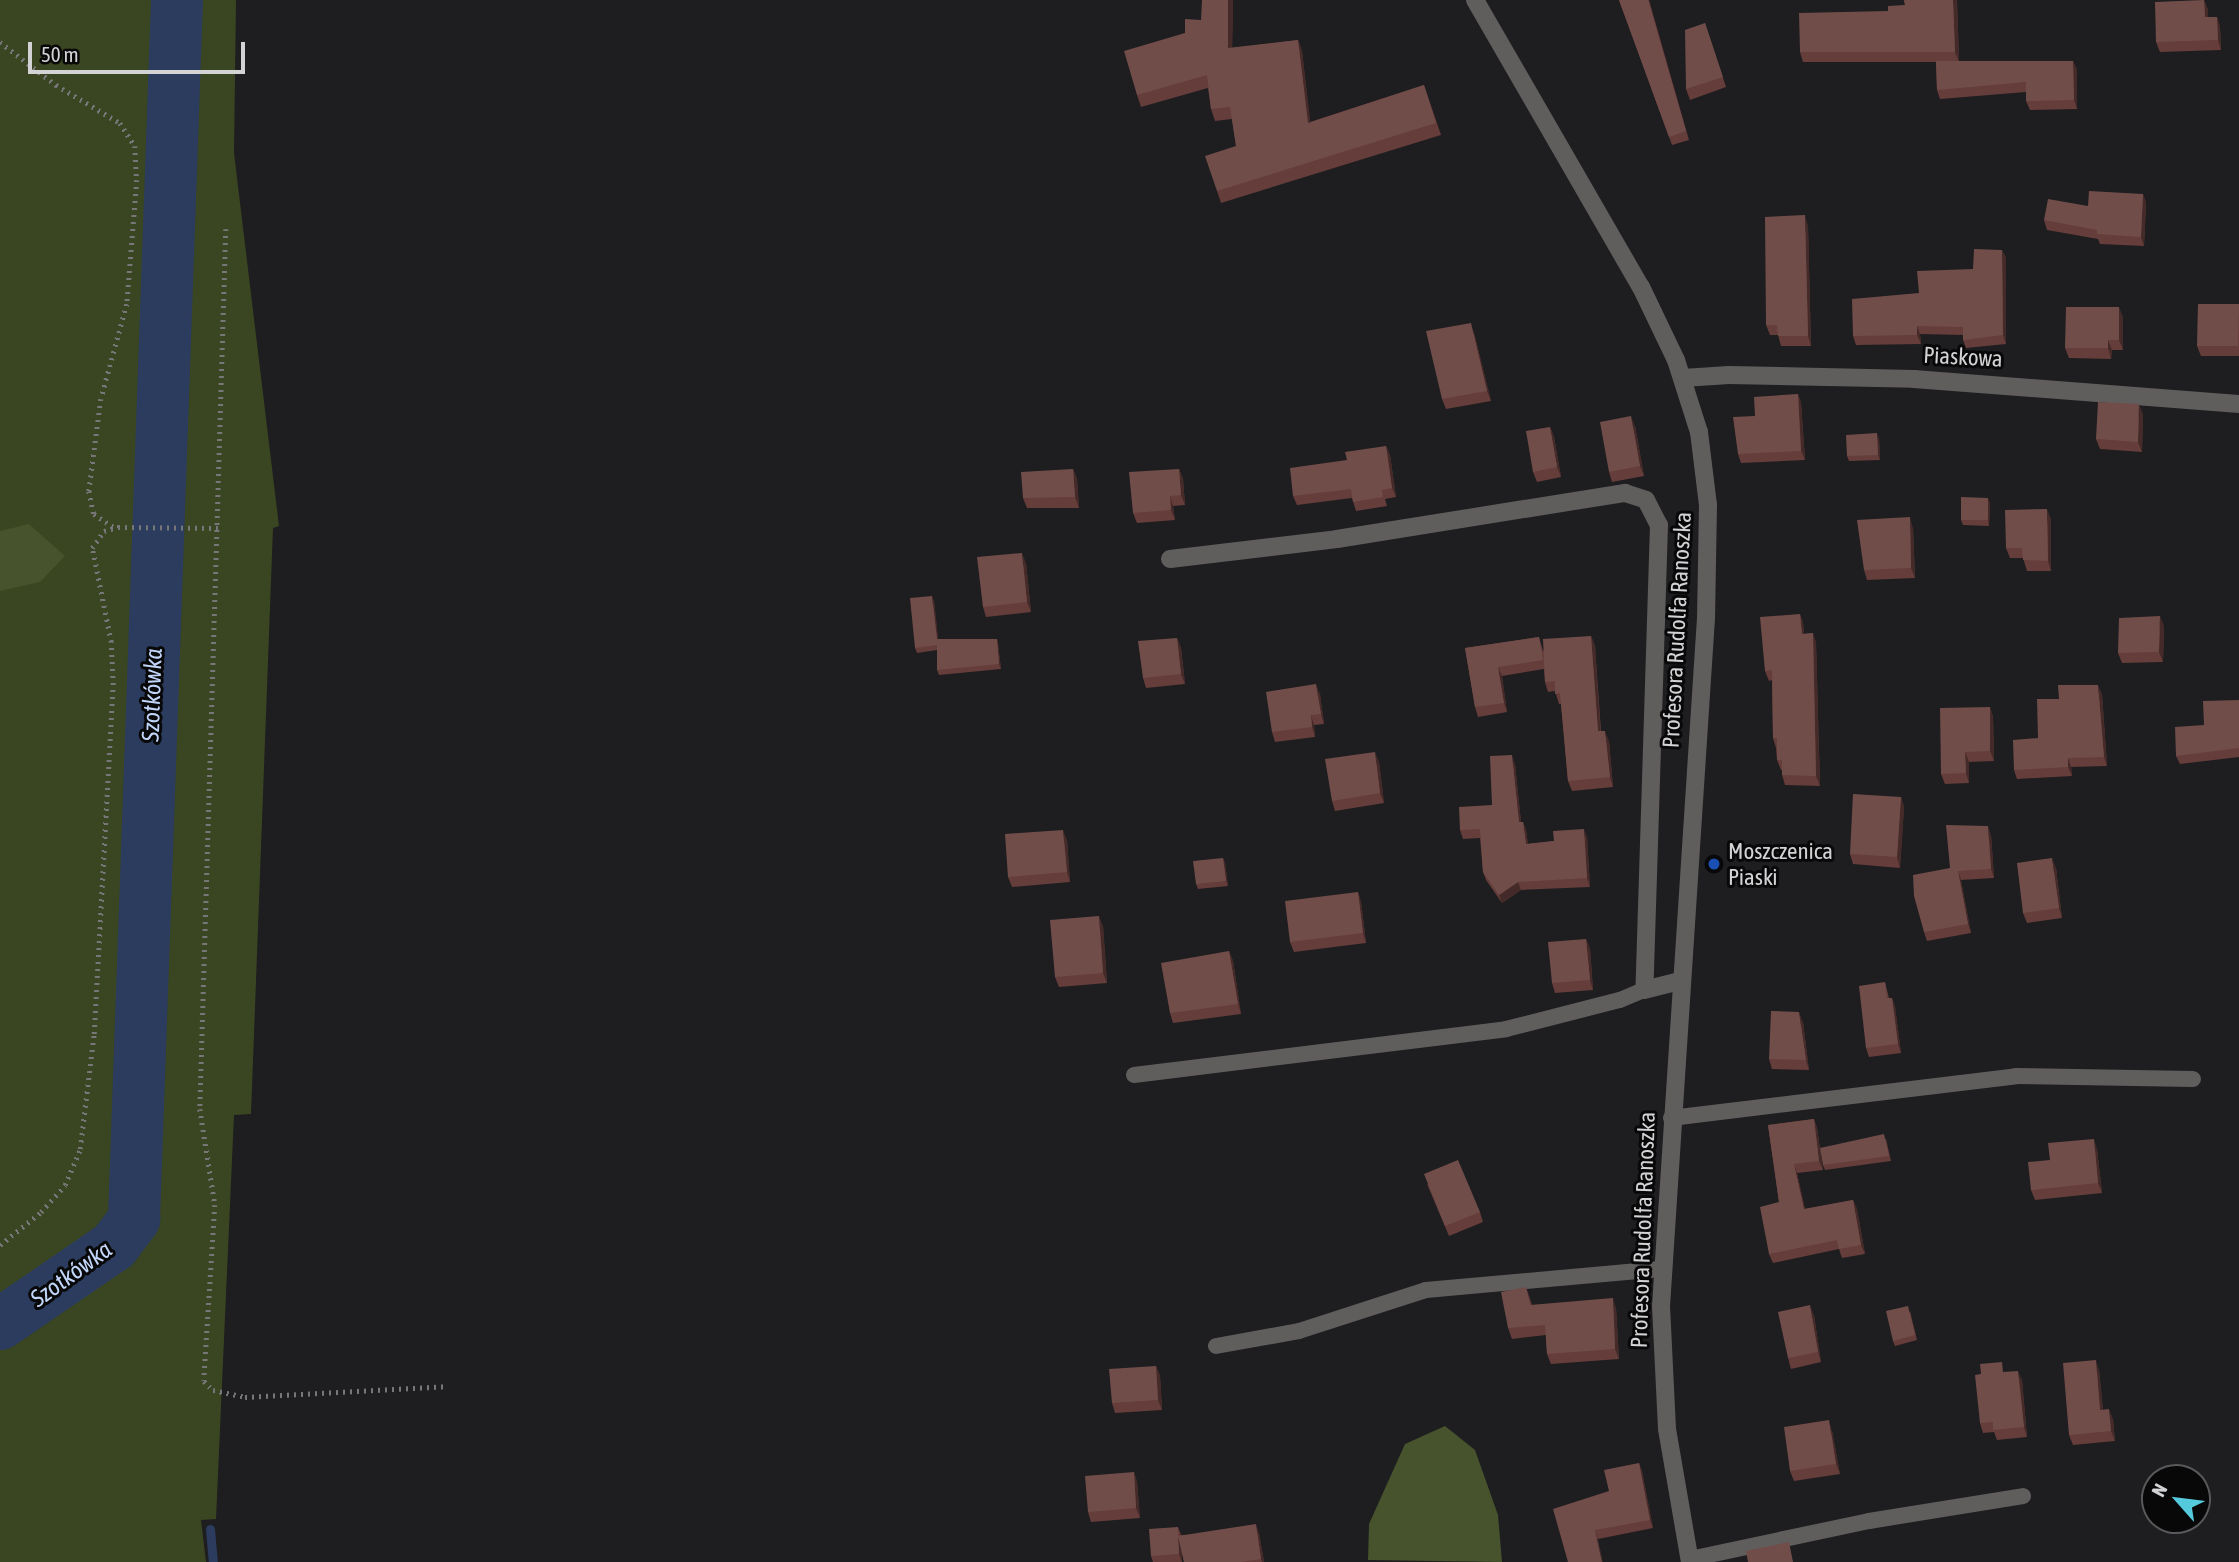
<!DOCTYPE html>
<html>
<head>
<meta charset="utf-8">
<style>
  body { margin:0 }
  #map { position:relative; width:2239px; height:1562px; overflow:hidden; background:#1e1d20; font-family:"Asap Condensed",sans-serif }
  div>[style] { position:absolute }
  .green>* { inset:0; background:#3a4621 }
  .forest>* { inset:0; background:#46532c }
  .stream>* { height:9px; margin:-4.5px; padding:0 4.5px; transform-origin:4.5px; border-radius:4.5px; background:#2b3c5e }
  .river>* { height:52px; margin:-26px; padding:0 26px; transform-origin:26px; border-radius:26px; background:#2b3c5e }
  .path>* { height:4.5px; margin-top:-2.25px; transform-origin:0; background:repeating-linear-gradient(90deg,#777679 0 2px,transparent 0 7px) }
  .service>* { height:16px; margin:-8px; padding:0 8px; transform-origin:8px; border-radius:8px; background:#605e5d }
  .minor>* { height:18px; margin:-9px; padding:0 9px; transform-origin:9px; border-radius:9px; background:#605e5d }
  .tertiary>* { height:18px; margin:-9px; padding:0 9px; transform-origin:9px; border-radius:9px; background:#605e5d }
  .wall>* { inset:0; background:#653d3a }
  .shaded-wall>* { inset:0; background:#442a28 }
  .building>* { inset:0; background:#714d4a }
  .dots>* { width:19px; height:19px; translate:-50% -50%; box-sizing:border-box; border:4px solid #080809; border-radius:50% }
  span { translate:-50% -50%; white-space:nowrap; text-align:center; line-height:1.15; -webkit-text-stroke:6px #080809; paint-order:stroke }
  .street-label { font-size:23px; color:#d3d2d5 }
  .poi-label { font-size:23px; color:#d3d2d5 }
  .left { translate:0 -50%; text-align:left }
  .water-label { font-size:24px; color:#c2d6fa; font-style:italic }
  .north { position:absolute; left:2141px; top:1464px; width:70px; height:70px; box-sizing:border-box; background:#080809; border:2px solid #59595b; border-radius:50%; rotate:298deg; font-size:19px; font-weight:700; line-height:28px; text-align:center; color:#d3d2d5 }
  .north::after { content:''; display:block; margin:auto; width:24px; height:32px; background:#54cadc; clip-path:polygon(50% 0,100% 100%,50% 72%,0 100%) }
  .scale { position:absolute; left:28px; top:42px; width:217px; height:32px; box-sizing:border-box; border:4px solid #d3d2d5; border-top:0; padding-left:9px; font-size:21px; line-height:24px; white-space:nowrap; color:#d3d2d5; -webkit-text-stroke:5px #080809; paint-order:stroke }
</style>
</head>
<body>
<div id="map">
  <div class="green">
    <i style="clip-path:polygon(0 0,236px 0,234px 153px,279px 526px,273px 528px,251px 1114px,234px 1115px,216px 1519px,201px 1520px,206px 1562px,0 1562px)"></i>
  </div>
  <div class="forest">
    <i style="clip-path:polygon(29px 524px,65px 556px,40px 582px,0 591px,0 531px)"></i>
    <i style="clip-path:polygon(1445px 1426px,1475px 1450px,1498px 1515px,1502px 1562px,1368px 1560px,1369px 1524px,1405px 1444px)"></i>
  </div>
  <div class="stream">
    <i style="left:210px;top:1529px;width:33px;rotate:85deg"></i>
  </div>
  <div class="river">
    <i style="left:0;top:1324px;width:138px;rotate:-34.4deg"></i>
    <i style="left:114px;top:1246px;width:34px;rotate:-53deg"></i>
    <i style="left:134px;top:1219px;width:1220px;rotate:-87.98deg"></i>
  </div>
  <div class="path">
    <i style="left:0;top:42px;width:71px;rotate:37.5deg"></i>
    <i style="left:56px;top:85px;width:74px;rotate:30.7deg"></i>
    <i style="left:120px;top:123px;width:27px;rotate:57deg"></i>
    <i style="left:135px;top:146px;width:34px;rotate:87deg"></i>
    <i style="left:137px;top:180px;width:124px;rotate:94.6deg"></i>
    <i style="left:127px;top:304px;width:98px;rotate:105.3deg"></i>
    <i style="left:101px;top:399px;width:93px;rotate:97.4deg"></i>
    <i style="left:89px;top:491px;width:24px;rotate:78deg"></i>
    <i style="left:94px;top:514px;width:25px;rotate:34deg"></i>
    <i style="left:226px;top:229px;width:880px;rotate:91.69deg"></i>
    <i style="left:200px;top:1109px;width:97px;rotate:81.1deg"></i>
    <i style="left:215px;top:1205px;width:176px;rotate:93.6deg"></i>
    <i style="left:204px;top:1381px;width:13px;rotate:45deg"></i>
    <i style="left:213px;top:1390px;width:33px;rotate:12deg"></i>
    <i style="left:245px;top:1397px;width:201px;rotate:-3.1deg"></i>
    <i style="left:0;top:1245px;width:53px;rotate:-38.8deg"></i>
    <i style="left:41px;top:1212px;width:36px;rotate:-48deg"></i>
    <i style="left:65px;top:1185px;width:39px;rotate:-67deg"></i>
    <i style="left:80px;top:1149px;width:116px;rotate:-83.1deg"></i>
    <i style="left:94px;top:1034px;width:350px;rotate:-86.9deg"></i>
    <i style="left:113px;top:685px;width:43px;rotate:-92.7deg"></i>
    <i style="left:111px;top:642px;width:96px;rotate:-101.4deg"></i>
    <i style="left:92px;top:548px;width:21px;rotate:-55deg"></i>
    <i style="left:104px;top:531px;width:15px;rotate:-16deg"></i>
    <i style="left:118px;top:527px;width:102px;rotate:0.6deg"></i>
  </div>
  <div class="service">
    <i style="left:1134px;top:1075px;width:375px;rotate:-7deg"></i>
    <i style="left:1506px;top:1029px;width:118px;rotate:-14.3deg"></i>
    <i style="left:1620px;top:1000px;width:26px;rotate:-23deg"></i>
    <i style="left:1671px;top:1118px;width:348px;rotate:-6.9deg"></i>
    <i style="left:2016px;top:1076px;width:177px;rotate:1deg"></i>
    <i style="left:1216px;top:1346px;width:84px;rotate:-10.2deg"></i>
    <i style="left:1299px;top:1331px;width:133px;rotate:-17.9deg"></i>
    <i style="left:1426px;top:1290px;width:238px;rotate:-5.1deg"></i>
    <i style="left:1690px;top:1559px;width:183px;rotate:-12deg"></i>
    <i style="left:1869px;top:1521px;width:156px;rotate:-9.2deg"></i>
  </div>
  <div class="minor">
    <i style="left:1683px;top:378px;width:46px;rotate:-3.7deg"></i>
    <i style="left:1729px;top:375px;width:185px;rotate:1.2deg"></i>
    <i style="left:1914px;top:379px;width:326px;rotate:4.4deg"></i>
    <i style="left:1170px;top:559px;width:168px;rotate:-6.8deg"></i>
    <i style="left:1337px;top:539px;width:292px;rotate:-9.1deg"></i>
    <i style="left:1625px;top:493px;width:22px;rotate:18deg"></i>
    <i style="left:1646px;top:500px;width:28px;rotate:63deg"></i>
    <i style="left:1659px;top:525px;width:465px;rotate:91.8deg"></i>
    <i style="left:1644px;top:990px;width:38px;rotate:-14deg"></i>
  </div>
  <div class="tertiary">
    <i style="left:1475px;top:0;width:332px;rotate:60deg"></i>
    <i style="left:1641px;top:287px;width:81px;rotate:64.4deg"></i>
    <i style="left:1676px;top:360px;width:76px;rotate:72.3deg"></i>
    <i style="left:1699px;top:432px;width:74px;rotate:83deg"></i>
    <i style="left:1708px;top:505px;width:113px;rotate:91deg"></i>
    <i style="left:1706px;top:618px;width:689px;rotate:93.74deg"></i>
    <i style="left:1661px;top:1306px;width:123px;rotate:87.2deg"></i>
    <i style="left:1667px;top:1429px;width:135px;rotate:80.2deg"></i>
  </div>
  <div class="wall">
    <i style="clip-path:polygon(1233px 0,1232px 48px,1298px 40px,1302px 51px,1310px 122px,1424px 85px,1441px 135px,1221px 203px,1217px 191px,1236px 146px,1232px 119px,1215px 121px,1211px 109px,1208px 88px,1141px 107px,1137px 95px,1185px 33px,1201px 20px)"></i>
    <i style="clip-path:polygon(1619px 0,1649px 0,1689px 140px,1672px 145px)"></i>
    <i style="clip-path:polygon(1904px 0,1957px 0,1959px 61px,2073px 61px,2077px 70px,2077px 109px,2030px 110px,2026px 101px,2026px 92px,1940px 99px,1937px 90px,1936px 62px,1803px 62px,1800px 52px,1888px 11px,1905px 5px)"></i>
    <i style="clip-path:polygon(2204px 0,2208px 10px,2208px 17px,2217px 17px,2220px 27px,2221px 50px,2160px 52px,2156px 42px)"></i>
    <i style="clip-path:polygon(1705px 23px,1726px 87px,1690px 100px,1686px 89px)"></i>
    <i style="clip-path:polygon(2143px 194px,2146px 203px,2144px 246px,2100px 244px,2098px 239px,2047px 230px,2044px 220px)"></i>
    <i style="clip-path:polygon(1808px 226px,1811px 346px,1781px 346px,1778px 335px,1770px 335px,1766px 325px)"></i>
    <i style="clip-path:polygon(2002px 250px,2006px 258px,2006px 344px,1966px 348px,1963px 340px,1963px 335px,1920px 334px,1921px 344px,1856px 345px,1853px 336px,1919px 293px,1973px 269px)"></i>
    <i style="clip-path:polygon(2239px 304px,2239px 356px,2201px 356px,2197px 346px)"></i>
    <i style="clip-path:polygon(2123px 317px,2123px 350px,2112px 350px,2111px 359px,2069px 358px,2065px 348px)"></i>
    <i style="clip-path:polygon(1474px 333px,1491px 401px,1446px 409px,1442px 399px)"></i>
    <i style="clip-path:polygon(1798px 394px,1801px 403px,1805px 460px,1741px 463px,1738px 454px,1755px 416px)"></i>
    <i style="clip-path:polygon(2143px 414px,2142px 452px,2100px 449px,2096px 439px)"></i>
    <i style="clip-path:polygon(1635px 426px,1644px 476px,1612px 482px,1609px 472px)"></i>
    <i style="clip-path:polygon(1550px 427px,1554px 437px,1561px 477px,1537px 482px,1533px 472px)"></i>
    <i style="clip-path:polygon(1879px 438px,1880px 460px,1849px 461px,1847px 456px)"></i>
    <i style="clip-path:polygon(1386px 446px,1390px 455px,1396px 497px,1385px 499px,1387px 506px,1356px 511px,1352px 498px,1297px 505px,1293px 496px)"></i>
    <i style="clip-path:polygon(1073px 469px,1077px 479px,1079px 508px,1027px 508px,1023px 498px)"></i>
    <i style="clip-path:polygon(1179px 469px,1183px 479px,1185px 505px,1173px 506px,1175px 520px,1137px 523px,1133px 513px)"></i>
    <i style="clip-path:polygon(1990px 503px,1989px 526px,1963px 525px,1961px 520px)"></i>
    <i style="clip-path:polygon(2051px 519px,2051px 571px,2027px 571px,2023px 558px,2010px 558px,2006px 548px)"></i>
    <i style="clip-path:polygon(1913px 528px,1915px 578px,1867px 580px,1864px 570px)"></i>
    <i style="clip-path:polygon(1026px 563px,1031px 612px,986px 617px,983px 607px)"></i>
    <i style="clip-path:polygon(934px 601px,938px 639px,997px 639px,998px 644px,1001px 669px,939px 675px,937px 670px,937px 650px,917px 653px,915px 648px)"></i>
    <i style="clip-path:polygon(1800px 614px,1803px 623px,1804px 634px,1813px 633px,1816px 643px,1820px 786px,1785px 785px,1782px 775px,1782px 770px,1781px 770px,1777px 760px,1776px 748px,1773px 738px,1772px 680px,1769px 681px,1765px 671px)"></i>
    <i style="clip-path:polygon(2164px 626px,2163px 662px,2122px 663px,2118px 653px)"></i>
    <i style="clip-path:polygon(1591px 636px,1595px 646px,1601px 731px,1609px 741px,1613px 787px,1572px 791px,1568px 781px,1561px 704px,1559px 704px,1555px 691px,1548px 692px,1545px 682px,1544px 669px,1502px 676px,1507px 712px,1478px 717px,1475px 707px,1465px 648px,1539px 637px,1543px 651px)"></i>
    <i style="clip-path:polygon(1177px 638px,1181px 648px,1185px 684px,1146px 688px,1143px 678px)"></i>
    <i style="clip-path:polygon(1320px 694px,1324px 724px,1314px 725px,1315px 737px,1275px 742px,1272px 732px)"></i>
    <i style="clip-path:polygon(2102px 694px,2107px 766px,2071px 767px,2072px 776px,2017px 779px,2014px 770px,2038px 738px,2059px 699px)"></i>
    <i style="clip-path:polygon(2239px 700px,2239px 757px,2180px 764px,2176px 756px,2204px 725px)"></i>
    <i style="clip-path:polygon(1990px 707px,1993px 717px,1994px 761px,1969px 762px,1969px 783px,1945px 784px,1941px 774px)"></i>
    <i style="clip-path:polygon(1379px 762px,1384px 803px,1335px 811px,1332px 801px)"></i>
    <i style="clip-path:polygon(1515px 764px,1521px 822px,1523px 822px,1526px 830px,1528px 844px,1587px 837px,1590px 887px,1521px 890px,1502px 903px,1486px 880px,1483px 872px,1480px 838px,1463px 839px,1460px 830px,1492px 805px)"></i>
    <i style="clip-path:polygon(1901px 797px,1904px 807px,1900px 868px,1853px 864px,1850px 854px)"></i>
    <i style="clip-path:polygon(1991px 835px,1994px 878px,1961px 880px,1971px 933px,1927px 941px,1924px 932px,1950px 868px)"></i>
    <i style="clip-path:polygon(1067px 840px,1070px 882px,1012px 887px,1008px 877px)"></i>
    <i style="clip-path:polygon(1223px 858px,1225px 863px,1228px 886px,1198px 889px,1196px 884px)"></i>
    <i style="clip-path:polygon(2056px 868px,2062px 918px,2027px 923px,2023px 913px)"></i>
    <i style="clip-path:polygon(1358px 892px,1361px 902px,1366px 943px,1294px 952px,1290px 942px)"></i>
    <i style="clip-path:polygon(1103px 926px,1107px 983px,1059px 987px,1055px 977px)"></i>
    <i style="clip-path:polygon(1586px 939px,1590px 949px,1593px 990px,1555px 993px,1552px 983px)"></i>
    <i style="clip-path:polygon(1229px 951px,1233px 961px,1241px 1014px,1173px 1023px,1170px 1013px)"></i>
    <i style="clip-path:polygon(1885px 982px,1889px 998px,1892px 998px,1895px 1007px,1901px 1053px,1869px 1057px,1866px 1048px)"></i>
    <i style="clip-path:polygon(1803px 1022px,1809px 1070px,1772px 1069px,1769px 1059px)"></i>
    <i style="clip-path:polygon(1814px 1119px,1817px 1128px,1823px 1170px,1797px 1173px,1805px 1209px,1853px 1200px,1857px 1209px,1865px 1254px,1842px 1258px,1839px 1249px,1773px 1263px,1769px 1254px,1779px 1202px,1768px 1125px)"></i>
    <i style="clip-path:polygon(1886px 1139px,1891px 1161px,1825px 1170px,1823px 1165px)"></i>
    <i style="clip-path:polygon(2097px 1149px,2102px 1193px,2035px 1200px,2031px 1190px,2050px 1160px)"></i>
    <i style="clip-path:polygon(1427px 1184px,1480px 1212px,1483px 1222px,1449px 1236px)"></i>
    <i style="clip-path:polygon(1526px 1287px,1532px 1305px,1616px 1308px,1619px 1359px,1551px 1364px,1547px 1354px,1546px 1335px,1512px 1339px,1508px 1328px)"></i>
    <i style="clip-path:polygon(1910px 1311px,1917px 1340px,1895px 1346px,1893px 1341px)"></i>
    <i style="clip-path:polygon(1814px 1315px,1821px 1362px,1791px 1369px,1788px 1358px)"></i>
    <i style="clip-path:polygon(1156px 1366px,1160px 1376px,1162px 1410px,1115px 1413px,1112px 1403px)"></i>
    <i style="clip-path:polygon(2099px 1370px,2103px 1410px,2113px 1419px,2115px 1441px,2073px 1445px,2069px 1435px)"></i>
    <i style="clip-path:polygon(2006px 1372px,2022px 1380px,2027px 1437px,1997px 1440px,1994px 1432px,1983px 1433px,1980px 1423px)"></i>
    <i style="clip-path:polygon(1832px 1431px,1840px 1474px,1794px 1481px,1790px 1471px)"></i>
    <i style="clip-path:polygon(1639px 1463px,1642px 1471px,1653px 1528px,1598px 1539px,1568px 1562px,1609px 1491px)"></i>
    <i style="clip-path:polygon(1134px 1472px,1137px 1482px,1140px 1518px,1091px 1522px,1088px 1512px)"></i>
    <i style="clip-path:polygon(1178px 1527px,1181px 1535px,1259px 1533px,1264px 1562px,1184px 1562px,1182px 1551px,1182px 1562px,1153px 1562px,1151px 1556px)"></i>
  </div>
  <div class="shaded-wall">
    <i style="clip-path:polygon(1228px 0,1233px 0,1232px 60px,1228px 48px)"></i>
    <i style="clip-path:polygon(1953px 0,1957px 0,1959px 62px,1955px 52px)"></i>
    <i style="clip-path:polygon(2204px 0,2208px 10px,2208px 27px,2205px 17px)"></i>
    <i style="clip-path:polygon(2217px 17px,2220px 27px,2221px 50px,2218px 40px)"></i>
    <i style="clip-path:polygon(1298px 40px,1302px 51px,1312px 135px,1308px 123px)"></i>
    <i style="clip-path:polygon(2073px 61px,2077px 70px,2077px 109px,2074px 100px)"></i>
    <i style="clip-path:polygon(2143px 194px,2146px 203px,2144px 246px,2141px 237px)"></i>
    <i style="clip-path:polygon(1805px 215px,1808px 226px,1811px 346px,1808px 336px)"></i>
    <i style="clip-path:polygon(2002px 250px,2006px 258px,2006px 344px,2003px 335px)"></i>
    <i style="clip-path:polygon(2119px 307px,2123px 317px,2123px 350px,2119px 340px)"></i>
    <i style="clip-path:polygon(1471px 323px,1474px 333px,1491px 401px,1487px 391px)"></i>
    <i style="clip-path:polygon(1917px 326px,1920px 334px,1921px 344px,1917px 335px)"></i>
    <i style="clip-path:polygon(2108px 340px,2112px 350px,2111px 359px,2108px 348px)"></i>
    <i style="clip-path:polygon(1798px 394px,1801px 403px,1805px 460px,1801px 451px)"></i>
    <i style="clip-path:polygon(2139px 404px,2143px 414px,2142px 452px,2138px 442px)"></i>
    <i style="clip-path:polygon(1631px 416px,1635px 426px,1644px 476px,1640px 466px)"></i>
    <i style="clip-path:polygon(1550px 427px,1554px 437px,1561px 477px,1557px 467px)"></i>
    <i style="clip-path:polygon(1877px 433px,1879px 438px,1880px 460px,1878px 455px)"></i>
    <i style="clip-path:polygon(1386px 446px,1390px 455px,1396px 497px,1392px 488px)"></i>
    <i style="clip-path:polygon(1073px 469px,1077px 479px,1079px 508px,1075px 497px)"></i>
    <i style="clip-path:polygon(1179px 469px,1183px 479px,1185px 505px,1181px 495px)"></i>
    <i style="clip-path:polygon(1170px 496px,1173px 506px,1175px 520px,1171px 510px)"></i>
    <i style="clip-path:polygon(1988px 498px,1990px 503px,1989px 526px,1988px 520px)"></i>
    <i style="clip-path:polygon(2047px 509px,2051px 519px,2051px 571px,2048px 561px)"></i>
    <i style="clip-path:polygon(1910px 517px,1913px 528px,1915px 578px,1911px 568px)"></i>
    <i style="clip-path:polygon(1022px 553px,1026px 563px,1031px 612px,1027px 602px)"></i>
    <i style="clip-path:polygon(932px 596px,934px 601px,939px 644px,937px 639px)"></i>
    <i style="clip-path:polygon(1800px 614px,1803px 623px,1805px 644px,1802px 634px)"></i>
    <i style="clip-path:polygon(2160px 616px,2164px 626px,2163px 662px,2159px 652px)"></i>
    <i style="clip-path:polygon(1813px 633px,1816px 643px,1820px 786px,1816px 776px)"></i>
    <i style="clip-path:polygon(1591px 636px,1595px 646px,1601px 741px,1598px 731px)"></i>
    <i style="clip-path:polygon(1177px 638px,1181px 648px,1185px 684px,1181px 674px)"></i>
    <i style="clip-path:polygon(997px 639px,998px 644px,1001px 669px,999px 664px)"></i>
    <i style="clip-path:polygon(1498px 667px,1502px 676px,1507px 712px,1504px 703px)"></i>
    <i style="clip-path:polygon(1316px 684px,1320px 694px,1324px 724px,1321px 714px)"></i>
    <i style="clip-path:polygon(2098px 685px,2102px 694px,2107px 766px,2104px 757px)"></i>
    <i style="clip-path:polygon(1990px 707px,1993px 717px,1994px 761px,1990px 751px)"></i>
    <i style="clip-path:polygon(1311px 715px,1314px 725px,1315px 737px,1312px 727px)"></i>
    <i style="clip-path:polygon(1605px 731px,1609px 741px,1613px 787px,1610px 777px)"></i>
    <i style="clip-path:polygon(1375px 752px,1379px 762px,1384px 803px,1380px 793px)"></i>
    <i style="clip-path:polygon(1965px 752px,1969px 762px,1969px 783px,1966px 773px)"></i>
    <i style="clip-path:polygon(1512px 755px,1515px 764px,1522px 831px,1519px 822px)"></i>
    <i style="clip-path:polygon(2068px 758px,2071px 767px,2072px 776px,2068px 767px)"></i>
    <i style="clip-path:polygon(1901px 797px,1904px 807px,1900px 868px,1897px 857px)"></i>
    <i style="clip-path:polygon(1523px 822px,1526px 830px,1529px 852px,1526px 844px)"></i>
    <i style="clip-path:polygon(1988px 826px,1991px 835px,1994px 878px,1991px 869px)"></i>
    <i style="clip-path:polygon(1584px 829px,1587px 837px,1590px 887px,1587px 878px)"></i>
    <i style="clip-path:polygon(1063px 830px,1067px 840px,1070px 882px,1067px 872px)"></i>
    <i style="clip-path:polygon(1223px 858px,1225px 863px,1228px 886px,1226px 881px)"></i>
    <i style="clip-path:polygon(2052px 858px,2056px 868px,2062px 918px,2059px 908px)"></i>
    <i style="clip-path:polygon(1958px 871px,1961px 880px,1971px 933px,1968px 924px)"></i>
    <i style="clip-path:polygon(1518px 882px,1521px 890px,1502px 903px,1499px 895px)"></i>
    <i style="clip-path:polygon(1358px 892px,1361px 902px,1366px 943px,1363px 933px)"></i>
    <i style="clip-path:polygon(1099px 916px,1103px 926px,1107px 983px,1103px 973px)"></i>
    <i style="clip-path:polygon(1586px 939px,1590px 949px,1593px 990px,1590px 980px)"></i>
    <i style="clip-path:polygon(1229px 951px,1233px 961px,1241px 1014px,1238px 1004px)"></i>
    <i style="clip-path:polygon(1892px 998px,1895px 1007px,1901px 1053px,1898px 1044px)"></i>
    <i style="clip-path:polygon(1799px 1012px,1803px 1022px,1809px 1070px,1806px 1060px)"></i>
    <i style="clip-path:polygon(1814px 1119px,1817px 1128px,1823px 1170px,1819px 1161px)"></i>
    <i style="clip-path:polygon(2094px 1139px,2097px 1149px,2102px 1193px,2098px 1183px)"></i>
    <i style="clip-path:polygon(1794px 1164px,1797px 1173px,1807px 1218px,1804px 1209px)"></i>
    <i style="clip-path:polygon(1853px 1200px,1857px 1209px,1865px 1254px,1861px 1245px)"></i>
    <i style="clip-path:polygon(1613px 1298px,1616px 1308px,1619px 1359px,1615px 1349px)"></i>
    <i style="clip-path:polygon(1810px 1305px,1814px 1315px,1821px 1362px,1818px 1352px)"></i>
    <i style="clip-path:polygon(2096px 1360px,2099px 1370px,2104px 1420px,2100px 1410px)"></i>
    <i style="clip-path:polygon(1156px 1366px,1160px 1376px,1162px 1410px,1158px 1400px)"></i>
    <i style="clip-path:polygon(2018px 1371px,2022px 1380px,2027px 1437px,2024px 1427px)"></i>
    <i style="clip-path:polygon(2109px 1409px,2113px 1419px,2115px 1441px,2111px 1431px)"></i>
    <i style="clip-path:polygon(1829px 1420px,1832px 1431px,1840px 1474px,1836px 1464px)"></i>
    <i style="clip-path:polygon(1639px 1463px,1642px 1471px,1653px 1528px,1650px 1520px)"></i>
    <i style="clip-path:polygon(1134px 1472px,1137px 1482px,1140px 1518px,1136px 1508px)"></i>
    <i style="clip-path:polygon(1256px 1524px,1259px 1533px,1264px 1562px,1262px 1562px,1261px 1559px)"></i>
    <i style="clip-path:polygon(1595px 1530px,1598px 1539px,1603px 1562px,1602px 1562px)"></i>
    <i style="clip-path:polygon(1178px 1536px,1182px 1545px,1182px 1562px,1179px 1554px)"></i>
  </div>
  <div class="building">
    <i style="clip-path:polygon(1202px 0,1228px 0,1228px 48px,1298px 40px,1308px 123px,1424px 85px,1436px 123px,1217px 191px,1205px 156px,1236px 146px,1230px 107px,1211px 109px,1207px 75px,1137px 95px,1124px 51px,1185px 33px,1185px 19px,1201px 20px)"></i>
    <i style="clip-path:polygon(1619px 0,1648px 0,1686px 131px,1669px 137px)"></i>
    <i style="clip-path:polygon(1904px 0,1953px 0,1955px 52px,1800px 52px,1799px 13px,1888px 11px,1888px 6px,1905px 5px)"></i>
    <i style="clip-path:polygon(2204px 0,2205px 17px,2217px 17px,2218px 40px,2156px 42px,2155px 2px)"></i>
    <i style="clip-path:polygon(1705px 23px,1723px 77px,1686px 89px,1685px 30px)"></i>
    <i style="clip-path:polygon(1936px 61px,2073px 61px,2074px 100px,2026px 101px,2026px 82px,1937px 90px)"></i>
    <i style="clip-path:polygon(2089px 191px,2143px 194px,2141px 237px,2097px 234px,2097px 230px,2044px 220px,2048px 199px,2088px 206px)"></i>
    <i style="clip-path:polygon(1805px 215px,1808px 336px,1778px 336px,1777px 325px,1766px 325px,1765px 217px)"></i>
    <i style="clip-path:polygon(1974px 249px,2002px 250px,2003px 335px,1963px 340px,1963px 327px,1917px 326px,1917px 335px,1853px 336px,1852px 299px,1919px 293px,1917px 271px,1973px 269px)"></i>
    <i style="clip-path:polygon(2198px 304px,2239px 304px,2238px 346px,2197px 346px)"></i>
    <i style="clip-path:polygon(2066px 307px,2119px 307px,2119px 340px,2108px 340px,2108px 348px,2065px 348px)"></i>
    <i style="clip-path:polygon(1471px 323px,1487px 391px,1442px 399px,1426px 331px)"></i>
    <i style="clip-path:polygon(1798px 394px,1801px 451px,1738px 454px,1733px 417px,1755px 416px,1754px 397px)"></i>
    <i style="clip-path:polygon(2098px 402px,2139px 404px,2138px 442px,2096px 439px)"></i>
    <i style="clip-path:polygon(1631px 416px,1640px 466px,1609px 472px,1600px 422px)"></i>
    <i style="clip-path:polygon(1550px 427px,1557px 467px,1533px 472px,1526px 431px)"></i>
    <i style="clip-path:polygon(1877px 433px,1878px 455px,1847px 456px,1846px 435px)"></i>
    <i style="clip-path:polygon(1386px 446px,1392px 488px,1382px 490px,1383px 497px,1353px 502px,1351px 489px,1293px 496px,1290px 468px,1347px 460px,1345px 452px)"></i>
    <i style="clip-path:polygon(1073px 469px,1075px 497px,1023px 498px,1021px 472px)"></i>
    <i style="clip-path:polygon(1179px 469px,1181px 495px,1170px 496px,1171px 510px,1133px 513px,1129px 472px)"></i>
    <i style="clip-path:polygon(1961px 497px,1988px 498px,1988px 520px,1961px 520px)"></i>
    <i style="clip-path:polygon(2047px 509px,2048px 561px,2023px 560px,2022px 548px,2006px 548px,2005px 510px)"></i>
    <i style="clip-path:polygon(1910px 517px,1911px 568px,1864px 570px,1857px 520px)"></i>
    <i style="clip-path:polygon(1022px 553px,1027px 602px,983px 607px,977px 557px)"></i>
    <i style="clip-path:polygon(932px 596px,937px 639px,997px 639px,999px 664px,937px 670px,937px 645px,915px 648px,910px 598px)"></i>
    <i style="clip-path:polygon(1800px 614px,1802px 634px,1813px 633px,1816px 776px,1782px 775px,1782px 760px,1777px 760px,1777px 738px,1773px 738px,1772px 670px,1765px 671px,1760px 617px)"></i>
    <i style="clip-path:polygon(2160px 616px,2159px 652px,2118px 653px,2119px 618px)"></i>
    <i style="clip-path:polygon(1591px 636px,1598px 731px,1605px 731px,1610px 777px,1568px 781px,1560px 693px,1555px 694px,1555px 681px,1545px 682px,1543px 639px)"></i>
    <i style="clip-path:polygon(1539px 637px,1543px 660px,1498px 667px,1504px 703px,1475px 707px,1465px 648px)"></i>
    <i style="clip-path:polygon(1177px 638px,1181px 674px,1143px 678px,1138px 641px)"></i>
    <i style="clip-path:polygon(1316px 684px,1321px 714px,1311px 715px,1312px 727px,1272px 732px,1266px 692px)"></i>
    <i style="clip-path:polygon(2058px 685px,2098px 685px,2104px 757px,2068px 758px,2068px 767px,2014px 770px,2013px 740px,2038px 738px,2037px 699px,2059px 699px)"></i>
    <i style="clip-path:polygon(2239px 700px,2239px 748px,2176px 756px,2175px 727px,2204px 725px,2203px 701px)"></i>
    <i style="clip-path:polygon(1990px 707px,1990px 751px,1965px 752px,1966px 773px,1941px 774px,1940px 708px)"></i>
    <i style="clip-path:polygon(1375px 752px,1380px 793px,1332px 801px,1325px 759px)"></i>
    <i style="clip-path:polygon(1512px 755px,1519px 822px,1523px 822px,1526px 844px,1554px 841px,1553px 831px,1584px 829px,1587px 878px,1518px 882px,1499px 895px,1483px 872px,1480px 829px,1460px 830px,1459px 807px,1492px 805px,1490px 756px)"></i>
    <i style="clip-path:polygon(1853px 794px,1901px 797px,1897px 857px,1850px 854px)"></i>
    <i style="clip-path:polygon(1946px 825px,1988px 826px,1991px 869px,1958px 871px,1968px 924px,1924px 932px,1914px 896px,1913px 875px,1950px 868px)"></i>
    <i style="clip-path:polygon(1063px 830px,1067px 872px,1008px 877px,1005px 834px)"></i>
    <i style="clip-path:polygon(1223px 858px,1226px 881px,1196px 884px,1193px 861px)"></i>
    <i style="clip-path:polygon(2052px 858px,2059px 908px,2023px 913px,2017px 863px)"></i>
    <i style="clip-path:polygon(1358px 892px,1363px 933px,1290px 942px,1285px 901px)"></i>
    <i style="clip-path:polygon(1099px 916px,1103px 973px,1055px 977px,1050px 920px)"></i>
    <i style="clip-path:polygon(1586px 939px,1590px 980px,1552px 983px,1548px 942px)"></i>
    <i style="clip-path:polygon(1229px 951px,1238px 1004px,1170px 1013px,1161px 963px)"></i>
    <i style="clip-path:polygon(1885px 982px,1887px 998px,1892px 998px,1898px 1044px,1866px 1048px,1859px 986px)"></i>
    <i style="clip-path:polygon(1771px 1011px,1799px 1012px,1806px 1060px,1769px 1059px)"></i>
    <i style="clip-path:polygon(1814px 1119px,1819px 1161px,1794px 1164px,1804px 1209px,1853px 1200px,1861px 1245px,1839px 1249px,1837px 1240px,1769px 1254px,1760px 1207px,1779px 1202px,1768px 1125px)"></i>
    <i style="clip-path:polygon(1884px 1134px,1889px 1156px,1823px 1165px,1820px 1148px)"></i>
    <i style="clip-path:polygon(2094px 1139px,2098px 1183px,2031px 1190px,2028px 1162px,2050px 1160px,2048px 1143px)"></i>
    <i style="clip-path:polygon(1458px 1160px,1480px 1212px,1445px 1226px,1424px 1174px)"></i>
    <i style="clip-path:polygon(1526px 1287px,1530px 1305px,1613px 1298px,1615px 1349px,1547px 1354px,1545px 1325px,1508px 1328px,1501px 1292px)"></i>
    <i style="clip-path:polygon(1810px 1305px,1818px 1352px,1788px 1358px,1778px 1312px)"></i>
    <i style="clip-path:polygon(1908px 1306px,1915px 1335px,1893px 1341px,1886px 1311px)"></i>
    <i style="clip-path:polygon(2096px 1360px,2100px 1410px,2109px 1409px,2111px 1431px,2069px 1435px,2063px 1363px)"></i>
    <i style="clip-path:polygon(2002px 1362px,2003px 1372px,2018px 1371px,2024px 1427px,1993px 1430px,1993px 1422px,1980px 1423px,1975px 1375px,1981px 1374px,1980px 1364px)"></i>
    <i style="clip-path:polygon(1156px 1366px,1158px 1400px,1112px 1403px,1109px 1369px)"></i>
    <i style="clip-path:polygon(1829px 1420px,1836px 1464px,1790px 1471px,1784px 1427px)"></i>
    <i style="clip-path:polygon(1639px 1463px,1650px 1520px,1595px 1530px,1602px 1562px,1568px 1562px,1553px 1509px,1609px 1491px,1604px 1470px)"></i>
    <i style="clip-path:polygon(1134px 1472px,1136px 1508px,1088px 1512px,1085px 1476px)"></i>
    <i style="clip-path:polygon(1256px 1524px,1261px 1559px,1241px 1562px,1184px 1562px,1178px 1536px,1179px 1554px,1151px 1556px,1149px 1529px,1178px 1527px,1178px 1536px)"></i>
    <i style="clip-path:polygon(1789px 1542px,1793px 1562px,1748px 1562px,1746px 1551px)"></i>
  </div>
  <div class="dots">
    <i style="left:1714px;top:864px;background:#1a4fb4"></i>
  </div>
  <div class="street-label">
    <span style="left:1963px;top:357px;rotate:3deg">Piaskowa</span>
    <span style="left:1677px;top:630px;rotate:-87deg">Profesora Rudolfa Ranoszka</span>
    <span style="left:1643px;top:1230px;rotate:-88deg">Profesora Rudolfa Ranoszka</span>
  </div>
  <div class="poi-label">
    <span class="left" style="left:1728px;top:864px">Moszczenica<br>Piaski</span>
  </div>
  <div class="water-label">
    <span style="left:152px;top:695px;rotate:-88deg">Szotkówka</span>
    <span style="left:71px;top:1274px;rotate:-36deg">Szotkówka</span>
  </div>
  <div class="north">N</div>
  <div class="scale">50 m</div>
</div>
</body>
</html>
